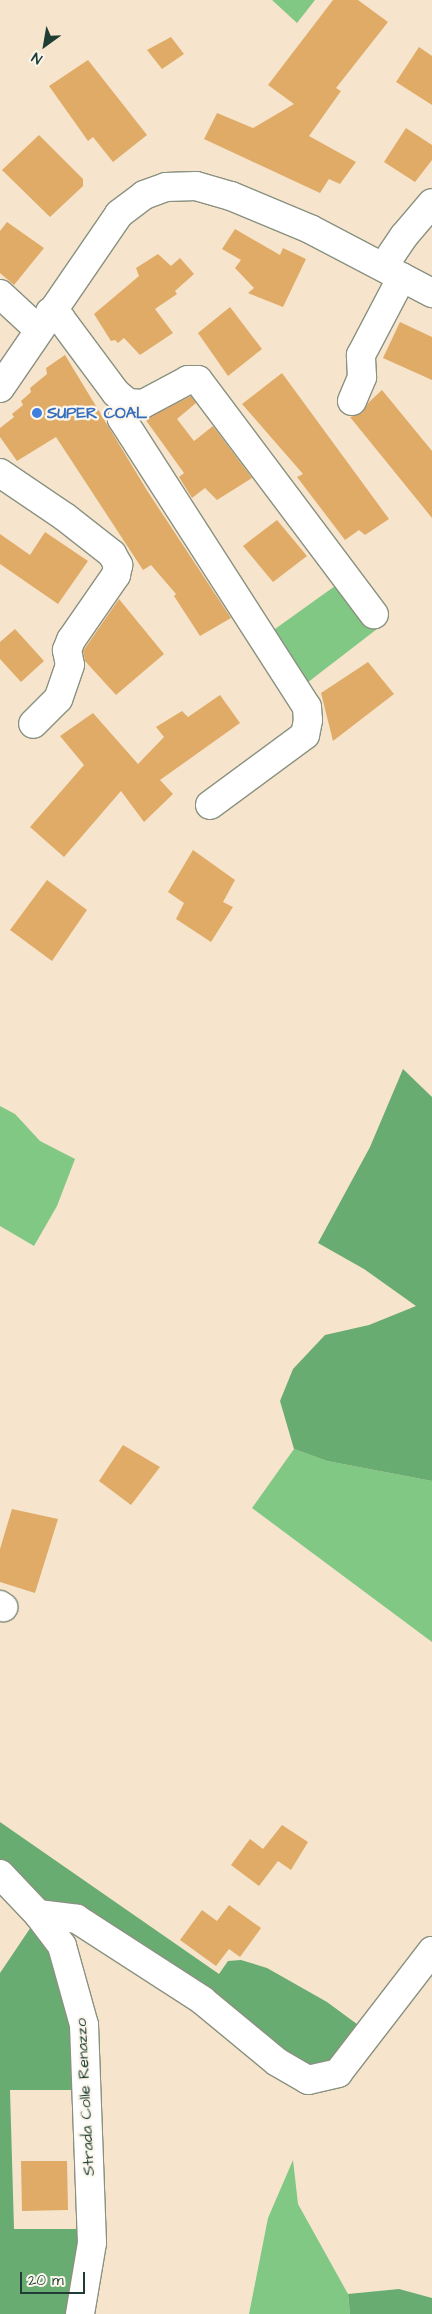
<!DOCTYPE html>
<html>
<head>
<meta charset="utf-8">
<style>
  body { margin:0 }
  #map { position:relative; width:432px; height:2314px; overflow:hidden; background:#f6e5cc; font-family:"Architects Daughter",sans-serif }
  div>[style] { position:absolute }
  .green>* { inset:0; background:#81c884 }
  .forest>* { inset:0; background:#68ac72 }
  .building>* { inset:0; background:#e0ab67 }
  .roads { filter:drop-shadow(1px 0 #8a9180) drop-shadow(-1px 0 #8a9180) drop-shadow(0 1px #8a9180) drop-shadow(0 -1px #8a9180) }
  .minor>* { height:28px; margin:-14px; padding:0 14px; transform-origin:14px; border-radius:14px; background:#fff }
  .dots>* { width:14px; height:14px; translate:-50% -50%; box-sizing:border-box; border:2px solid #fbf7ec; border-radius:50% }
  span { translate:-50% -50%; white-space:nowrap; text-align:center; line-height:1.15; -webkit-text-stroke:4.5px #fbf7ec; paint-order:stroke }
  .shop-label { font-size:16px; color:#366cbe; font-weight:700 }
  .left { translate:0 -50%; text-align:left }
  .street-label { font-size:16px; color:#1f3d34 }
  .north { position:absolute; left:20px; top:20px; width:50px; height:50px; -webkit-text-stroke:4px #fbf7ec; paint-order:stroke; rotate:212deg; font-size:14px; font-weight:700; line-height:20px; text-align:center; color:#1f3d34 }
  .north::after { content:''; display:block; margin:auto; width:18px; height:22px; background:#1f3d34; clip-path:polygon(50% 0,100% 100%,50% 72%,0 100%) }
  .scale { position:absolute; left:20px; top:2272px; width:65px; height:22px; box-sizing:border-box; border:2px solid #1f3d34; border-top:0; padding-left:6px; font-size:15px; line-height:18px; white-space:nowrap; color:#1f3d34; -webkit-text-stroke:4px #fbf7ec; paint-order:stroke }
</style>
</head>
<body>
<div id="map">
  <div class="green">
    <i style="clip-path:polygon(272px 0,315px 0,297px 23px)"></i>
    <i style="clip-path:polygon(342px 581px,377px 629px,303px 686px,268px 634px)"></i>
    <i style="clip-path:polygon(0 1106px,15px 1114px,40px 1141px,75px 1159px,57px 1206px,34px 1246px,0 1226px)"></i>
    <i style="clip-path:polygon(294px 1449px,327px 1461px,432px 1481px,432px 1642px,252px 1508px)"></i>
    <i style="clip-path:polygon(293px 2160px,298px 2204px,348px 2294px,350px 2314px,249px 2314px,268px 2218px)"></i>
  </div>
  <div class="forest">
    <i style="clip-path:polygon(403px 1069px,432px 1097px,432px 1481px,327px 1461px,294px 1449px,280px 1401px,293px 1369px,325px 1335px,369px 1325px,416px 1306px,364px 1269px,318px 1243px,370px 1147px)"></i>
    <i style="clip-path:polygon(0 1822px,219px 1974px,228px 1961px,241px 1960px,267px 1968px,327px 2002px,365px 2030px,311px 2079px,46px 1909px,0 1867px)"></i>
    <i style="clip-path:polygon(35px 1921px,65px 1969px,83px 2090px,10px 2090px,14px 2229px,78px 2229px,77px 2268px,65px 2314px,0 2314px,0 1973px)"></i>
    <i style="clip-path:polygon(399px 2289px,432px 2298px,432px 2314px,350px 2314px,348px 2294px)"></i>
  </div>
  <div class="building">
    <i style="clip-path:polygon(333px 0,358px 0,388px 22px,336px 88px,341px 91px,309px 136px,356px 162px,340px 184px,329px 179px,320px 193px,204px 139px,217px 113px,253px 128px,294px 104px,268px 85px)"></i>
    <i style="clip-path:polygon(171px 37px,184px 54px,162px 69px,147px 50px)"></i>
    <i style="clip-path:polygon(419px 47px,432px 56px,432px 105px,396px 82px)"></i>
    <i style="clip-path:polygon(88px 60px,147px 135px,113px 162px,93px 137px,88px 141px,49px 86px)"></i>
    <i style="clip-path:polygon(406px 128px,432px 145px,432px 160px,415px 182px,384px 162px)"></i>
    <i style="clip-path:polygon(39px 135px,83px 179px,83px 186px,50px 217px,2px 170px)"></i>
    <i style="clip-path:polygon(7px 222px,44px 248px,14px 285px,0 273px,0 231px)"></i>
    <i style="clip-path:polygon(235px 229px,280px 255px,283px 248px,306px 259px,283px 307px,248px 293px,254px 288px,235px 268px,241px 260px,222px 249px)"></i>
    <i style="clip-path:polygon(158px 254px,171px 266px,180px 258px,194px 274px,175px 291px,177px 294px,155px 309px,173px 333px,140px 355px,124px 338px,118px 343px,115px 340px,111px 341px,94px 314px,139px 276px,136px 268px)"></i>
    <i style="clip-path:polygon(230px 307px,262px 349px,228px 376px,198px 333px)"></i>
    <i style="clip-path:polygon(400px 322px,432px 337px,432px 380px,383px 358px)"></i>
    <i style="clip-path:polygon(65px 355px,148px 492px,231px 618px,200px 636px,174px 596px,176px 594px,151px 565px,143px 570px,56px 437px,17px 461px,0 437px,0 428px,14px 417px,12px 414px,23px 405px,21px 401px,31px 392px,30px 388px,47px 374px,46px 368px)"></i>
    <i style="clip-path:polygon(282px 373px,389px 519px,365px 535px,359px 530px,345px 540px,297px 477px,303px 474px,242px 404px)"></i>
    <i style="clip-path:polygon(382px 390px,432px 451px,432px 518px,350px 417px,362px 413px,369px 402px)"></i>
    <i style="clip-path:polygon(191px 396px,196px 403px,177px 419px,194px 441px,213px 426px,252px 478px,217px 500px,205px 488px,192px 498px,179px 477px,184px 473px,145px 419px)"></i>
    <i style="clip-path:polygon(277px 520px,307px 556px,273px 582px,243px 546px)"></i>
    <i style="clip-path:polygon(45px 532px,88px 561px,58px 604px,0 564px,0 534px,30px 555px)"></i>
    <i style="clip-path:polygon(119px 599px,164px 654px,116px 695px,85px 661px,83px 651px)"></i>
    <i style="clip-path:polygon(15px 629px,44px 661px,21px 682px,0 659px,0 642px)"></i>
    <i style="clip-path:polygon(368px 662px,394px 694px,333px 741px,321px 693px)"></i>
    <i style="clip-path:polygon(220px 695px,240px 723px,160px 780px,173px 794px,144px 822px,121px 791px,64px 857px,30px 827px,84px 765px,60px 736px,93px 713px,138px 764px,164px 737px,156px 727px,182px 711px,188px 717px)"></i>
    <i style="clip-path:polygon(193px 850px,235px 880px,223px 902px,233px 907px,211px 942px,176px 919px,184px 903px,168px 892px)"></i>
    <i style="clip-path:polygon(47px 880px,87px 910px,52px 961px,10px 930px)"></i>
    <i style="clip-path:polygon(123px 1445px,160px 1467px,131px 1505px,99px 1481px)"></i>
    <i style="clip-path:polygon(12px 1509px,58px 1519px,35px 1593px,0 1582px,0 1549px)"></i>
    <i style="clip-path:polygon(282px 1825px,308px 1842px,291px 1870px,278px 1861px,259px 1886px,231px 1865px,250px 1839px,263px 1849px)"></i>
    <i style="clip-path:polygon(229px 1905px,261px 1928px,240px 1957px,229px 1949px,216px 1966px,180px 1940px,202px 1910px,217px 1921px)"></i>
    <i style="clip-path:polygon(21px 2161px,67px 2161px,68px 2210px,22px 2211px)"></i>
  </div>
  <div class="roads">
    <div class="minor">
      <i style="left:383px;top:267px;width:37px;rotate:-56deg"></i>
      <i style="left:404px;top:236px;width:43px;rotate:-49.7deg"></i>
      <i style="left:0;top:294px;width:53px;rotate:42.7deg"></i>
      <i style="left:50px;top:312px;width:13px;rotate:32deg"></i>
      <i style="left:61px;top:319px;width:92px;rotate:53.4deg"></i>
      <i style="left:116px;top:393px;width:16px;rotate:40deg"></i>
      <i style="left:128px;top:403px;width:15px;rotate:4deg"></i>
      <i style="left:143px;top:404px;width:51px;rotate:-28.1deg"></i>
      <i style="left:188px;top:380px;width:10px"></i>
      <i style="left:198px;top:380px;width:293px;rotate:53.1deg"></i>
      <i style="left:0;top:388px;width:211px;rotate:-55.6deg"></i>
      <i style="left:119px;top:214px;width:31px;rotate:-37deg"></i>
      <i style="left:144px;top:195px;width:23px;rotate:-20deg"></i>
      <i style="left:166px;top:187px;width:30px;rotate:-2deg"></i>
      <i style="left:196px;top:186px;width:36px;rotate:16deg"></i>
      <i style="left:231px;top:196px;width:86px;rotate:22.7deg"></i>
      <i style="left:310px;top:229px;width:138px;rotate:27.7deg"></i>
      <i style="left:352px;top:401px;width:26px;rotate:-67deg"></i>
      <i style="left:362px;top:377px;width:22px;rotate:-93deg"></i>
      <i style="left:361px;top:355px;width:88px;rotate:-62.3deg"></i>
      <i style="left:128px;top:403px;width:17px;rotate:111deg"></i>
      <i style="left:122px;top:419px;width:342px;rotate:57.3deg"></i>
      <i style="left:307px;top:707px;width:13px;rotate:86deg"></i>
      <i style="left:308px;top:720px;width:15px;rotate:101deg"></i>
      <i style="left:305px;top:735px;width:118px;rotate:143.6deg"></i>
      <i style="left:0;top:473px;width:78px;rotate:34.1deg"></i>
      <i style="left:65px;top:517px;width:60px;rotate:38.2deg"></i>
      <i style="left:112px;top:554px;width:13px;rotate:61deg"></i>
      <i style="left:118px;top:565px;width:10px;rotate:101deg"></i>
      <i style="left:116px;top:575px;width:79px;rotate:124.7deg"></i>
      <i style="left:71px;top:640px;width:11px;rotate:112deg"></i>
      <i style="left:67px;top:650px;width:15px;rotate:79deg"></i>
      <i style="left:70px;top:665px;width:36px;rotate:109deg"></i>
      <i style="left:58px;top:699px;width:35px;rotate:135deg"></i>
      <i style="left:0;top:1605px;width:4px;rotate:34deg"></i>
      <i style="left:0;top:1874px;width:55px;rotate:46.5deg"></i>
      <i style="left:38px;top:1914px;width:40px;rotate:53deg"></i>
      <i style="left:62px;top:1946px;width:82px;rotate:74.4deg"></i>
      <i style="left:84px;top:2025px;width:218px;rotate:87.9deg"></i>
      <i style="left:92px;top:2243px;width:72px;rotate:99.6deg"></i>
      <i style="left:38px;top:1914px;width:39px;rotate:7deg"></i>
      <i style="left:77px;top:1919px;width:149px;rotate:32.9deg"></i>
      <i style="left:202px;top:2000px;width:97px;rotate:39.6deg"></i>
      <i style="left:277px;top:2062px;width:36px;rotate:30deg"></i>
      <i style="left:308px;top:2080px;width:31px;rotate:-13deg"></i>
      <i style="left:338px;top:2073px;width:154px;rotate:-52.4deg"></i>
    </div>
  </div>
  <div class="dots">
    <i style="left:37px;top:413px;background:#3f7fe0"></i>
  </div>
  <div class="shop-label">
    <span class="left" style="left:47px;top:413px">SUPER COAL</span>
  </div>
  <div class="street-label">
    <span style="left:85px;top:2097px;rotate:-93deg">Strada Colle Renazzo</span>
  </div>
  <div class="north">N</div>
  <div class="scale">20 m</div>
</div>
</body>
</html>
